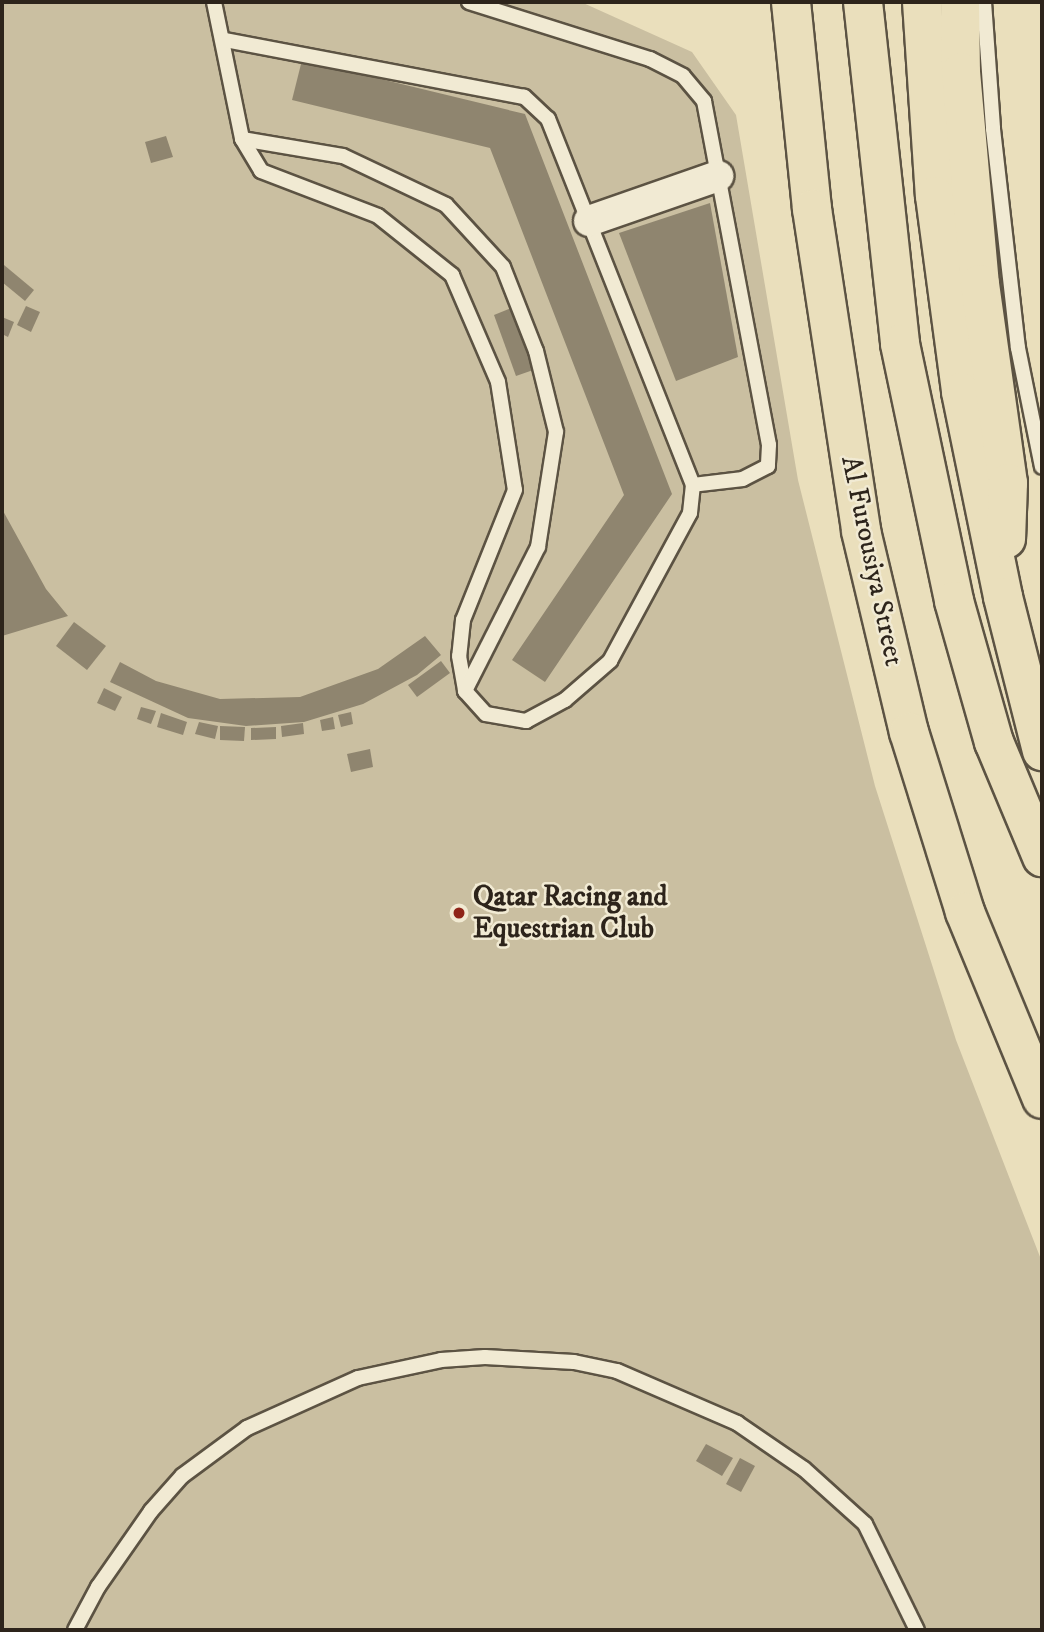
<!DOCTYPE html>
<html>
<head>
<meta charset="utf-8">
<style>
  body { margin:0 }
  #map { position:relative; width:1044px; height:1632px; overflow:hidden; background:#eadfbc; font-family:"IM FELL DW Pica",serif }
  div>[style] { position:absolute }
  .green>* { inset:0; background:#cabfa1 }
  .building>* { inset:0; background:#8f856f }
  .roads { filter:drop-shadow(2px 0 #5c5343) drop-shadow(-2px 0 #5c5343) drop-shadow(0 2px #5c5343) drop-shadow(0 -2px #5c5343) }
  .service>* { height:14px; margin:-7px; padding:0 7px; transform-origin:7px; border-radius:7px; background:#f1ead3 }
  .minor>* { height:30px; margin:-15px; padding:0 15px; transform-origin:15px; border-radius:15px; background:#f1ead3 }
  .trunk>* { height:38px; margin:-19px; padding:0 19px; transform-origin:19px; border-radius:19px; background:#eadfbc }
  .dots>* { width:19px; height:19px; translate:-50% -50%; box-sizing:border-box; border:4px solid #f1ead3; border-radius:50% }
  span { translate:-50% -50%; white-space:nowrap; text-align:center; line-height:1.15; -webkit-text-stroke:5px #f1ead3; paint-order:stroke }
  .street-label { font-size:28px; color:#2d241b }
  .poi-label { font-size:28px; color:#2d241b; font-weight:700 }
  .left { translate:0 -50%; text-align:left }
  .frame { position:absolute; inset:0; border:4px solid #2d241b; pointer-events:none }
</style>
</head>
<body>
<div id="map">
  <div class="green">
    <i style="clip-path:polygon(2px 2px,581px 2px,692px 52px,736px 115px,798px 480px,875px 786px,956px 1040px,1042px 1262px,1042px 1630px,2px 1630px)"></i>
  </div>
  <div class="building">
    <i style="clip-path:polygon(302px 60px,525px 114px,672px 494px,545px 682px,512px 660px,624px 495px,490px 148px,292px 100px)"></i>
    <i style="clip-path:polygon(166px 136px,173px 157px,151px 163px,145px 142px)"></i>
    <i style="clip-path:polygon(710px 203px,738px 357px,676px 381px,619px 233px)"></i>
    <i style="clip-path:polygon(4px 265px,34px 290px,25px 301px,2px 282px)"></i>
    <i style="clip-path:polygon(26px 306px,40px 312px,31px 332px,17px 325px)"></i>
    <i style="clip-path:polygon(514px 307px,536px 369px,516px 376px,494px 315px)"></i>
    <i style="clip-path:polygon(2px 317px,14px 322px,8px 337px,2px 334px)"></i>
    <i style="clip-path:polygon(2px 509px,46px 589px,68px 616px,2px 636px)"></i>
    <i style="clip-path:polygon(74px 622px,106px 646px,87px 670px,56px 646px)"></i>
    <i style="clip-path:polygon(425px 636px,441px 655px,417px 675px,363px 704px,304px 722px,246px 726px,188px 718px,110px 682px,120px 662px,156px 681px,220px 699px,300px 697px,378px 669px)"></i>
    <i style="clip-path:polygon(441px 661px,450px 673px,417px 697px,408px 685px)"></i>
    <i style="clip-path:polygon(104px 688px,122px 697px,115px 711px,97px 703px)"></i>
    <i style="clip-path:polygon(141px 707px,156px 711px,151px 724px,137px 719px)"></i>
    <i style="clip-path:polygon(351px 712px,353px 724px,341px 727px,338px 715px)"></i>
    <i style="clip-path:polygon(161px 713px,187px 722px,183px 735px,157px 727px)"></i>
    <i style="clip-path:polygon(333px 717px,335px 729px,322px 731px,320px 720px)"></i>
    <i style="clip-path:polygon(199px 722px,218px 726px,215px 739px,195px 734px)"></i>
    <i style="clip-path:polygon(303px 723px,304px 734px,282px 737px,281px 726px)"></i>
    <i style="clip-path:polygon(220px 726px,245px 727px,244px 741px,220px 740px)"></i>
    <i style="clip-path:polygon(276px 727px,276px 739px,251px 740px,251px 728px)"></i>
    <i style="clip-path:polygon(370px 749px,373px 767px,351px 772px,347px 754px)"></i>
    <i style="clip-path:polygon(706px 1444px,733px 1458px,722px 1476px,696px 1461px)"></i>
    <i style="clip-path:polygon(740px 1458px,755px 1466px,741px 1492px,726px 1484px)"></i>
  </div>
  <div class="roads">
    <div class="service">
      <i style="left:214px;top:2px;width:140px;rotate:78.4deg"></i>
      <i style="left:242px;top:139px;width:37px;rotate:59deg"></i>
      <i style="left:261px;top:171px;width:125px;rotate:21deg"></i>
      <i style="left:378px;top:216px;width:95px;rotate:38.6deg"></i>
      <i style="left:452px;top:275px;width:116px;rotate:66.7deg"></i>
      <i style="left:498px;top:382px;width:109px;rotate:81.1deg"></i>
      <i style="left:515px;top:490px;width:140px;rotate:111.8deg"></i>
      <i style="left:463px;top:620px;width:36px;rotate:96deg"></i>
      <i style="left:459px;top:656px;width:36px;rotate:80deg"></i>
      <i style="left:465px;top:691px;width:31px;rotate:48deg"></i>
      <i style="left:486px;top:714px;width:41px;rotate:9.9deg"></i>
      <i style="left:526px;top:721px;width:44px;rotate:-28.3deg"></i>
      <i style="left:565px;top:700px;width:60px;rotate:-40.9deg"></i>
      <i style="left:610px;top:661px;width:168px;rotate:-61.6deg"></i>
      <i style="left:690px;top:513px;width:28px;rotate:-84deg"></i>
      <i style="left:693px;top:485px;width:394px;rotate:-111.6deg"></i>
      <i style="left:548px;top:119px;width:33px;rotate:-137deg"></i>
      <i style="left:524px;top:97px;width:305px;rotate:-169.2deg"></i>
      <i style="left:469px;top:2px;width:190px;rotate:17.5deg"></i>
      <i style="left:650px;top:59px;width:37px;rotate:27deg"></i>
      <i style="left:683px;top:76px;width:33px;rotate:50deg"></i>
      <i style="left:704px;top:101px;width:350px;rotate:79.3deg"></i>
      <i style="left:769px;top:445px;width:21px;rotate:93deg"></i>
      <i style="left:768px;top:466px;width:28px;rotate:153deg"></i>
      <i style="left:743px;top:479px;width:50px;rotate:173.2deg"></i>
      <i style="left:984px;top:2px;width:127px;rotate:85.9deg"></i>
      <i style="left:993px;top:129px;width:220px;rotate:83.5deg"></i>
      <i style="left:1018px;top:348px;width:121px;rotate:78.6deg"></i>
      <i style="left:242px;top:139px;width:102px;rotate:9.6deg"></i>
      <i style="left:343px;top:156px;width:114px;rotate:25.4deg"></i>
      <i style="left:446px;top:205px;width:84px;rotate:47.4deg"></i>
      <i style="left:503px;top:267px;width:90px;rotate:68.6deg"></i>
      <i style="left:536px;top:351px;width:83px;rotate:76.1deg"></i>
      <i style="left:556px;top:432px;width:116px;rotate:98.9deg"></i>
      <i style="left:538px;top:547px;width:161px;rotate:116.9deg"></i>
      <i style="left:75px;top:1630px;width:49px;rotate:-61.9deg"></i>
      <i style="left:98px;top:1587px;width:93px;rotate:-55.1deg"></i>
      <i style="left:151px;top:1511px;width:47px;rotate:-48.5deg"></i>
      <i style="left:182px;top:1476px;width:81px;rotate:-36.4deg"></i>
      <i style="left:247px;top:1428px;width:122px;rotate:-24.2deg"></i>
      <i style="left:358px;top:1378px;width:85px;rotate:-12.2deg"></i>
      <i style="left:441px;top:1360px;width:44px;rotate:-3.9deg"></i>
      <i style="left:485px;top:1357px;width:89px;rotate:3.2deg"></i>
      <i style="left:574px;top:1362px;width:44px;rotate:11.8deg"></i>
      <i style="left:617px;top:1371px;width:131px;rotate:23.4deg"></i>
      <i style="left:737px;top:1423px;width:81px;rotate:34.5deg"></i>
      <i style="left:804px;top:1469px;width:82px;rotate:42deg"></i>
      <i style="left:865px;top:1524px;width:118px;rotate:63.9deg"></i>
    </div>
    <div class="minor">
      <i style="left:589px;top:221px;width:137px;rotate:-19.2deg"></i>
    </div>
    <div class="trunk">
      <i style="left:791px;top:2px;width:208px;rotate:84.2deg"></i>
      <i style="left:812px;top:209px;width:326px;rotate:81.3deg"></i>
      <i style="left:861px;top:531px;width:207px;rotate:76.6deg"></i>
      <i style="left:909px;top:732px;width:189px;rotate:72.7deg"></i>
      <i style="left:965px;top:912px;width:202px;rotate:67.6deg"></i>
      <i style="left:863px;top:2px;width:344px;rotate:83.8deg"></i>
      <i style="left:900px;top:344px;width:263px;rotate:78.1deg"></i>
      <i style="left:954px;top:601px;width:147px;rotate:74.2deg"></i>
      <i style="left:994px;top:742px;width:125px;rotate:67.3deg"></i>
      <i style="left:922px;top:2px;width:194px;rotate:86.2deg"></i>
      <i style="left:935px;top:196px;width:198px;rotate:82.4deg"></i>
      <i style="left:961px;top:392px;width:209px;rotate:78.4deg"></i>
      <i style="left:1003px;top:597px;width:159px;rotate:75.8deg"></i>
      <i style="left:960px;top:2px;width:70px;rotate:89.2deg"></i>
      <i style="left:961px;top:72px;width:213px;rotate:84.9deg"></i>
      <i style="left:980px;top:284px;width:201px;rotate:82deg"></i>
      <i style="left:1008px;top:483px;width:56px;rotate:92deg"></i>
    </div>
  </div>
  <div class="dots">
    <i style="left:459px;top:913px;background:#8f2418"></i>
  </div>
  <div class="street-label">
    <span style="left:872px;top:561px;rotate:78deg">Al Furousiya Street</span>
  </div>
  <div class="poi-label">
    <span class="left" style="left:473px;top:913px">Qatar Racing and<br>Equestrian Club</span>
  </div>
  <div class="frame"></div>
</div>
</body>
</html>
